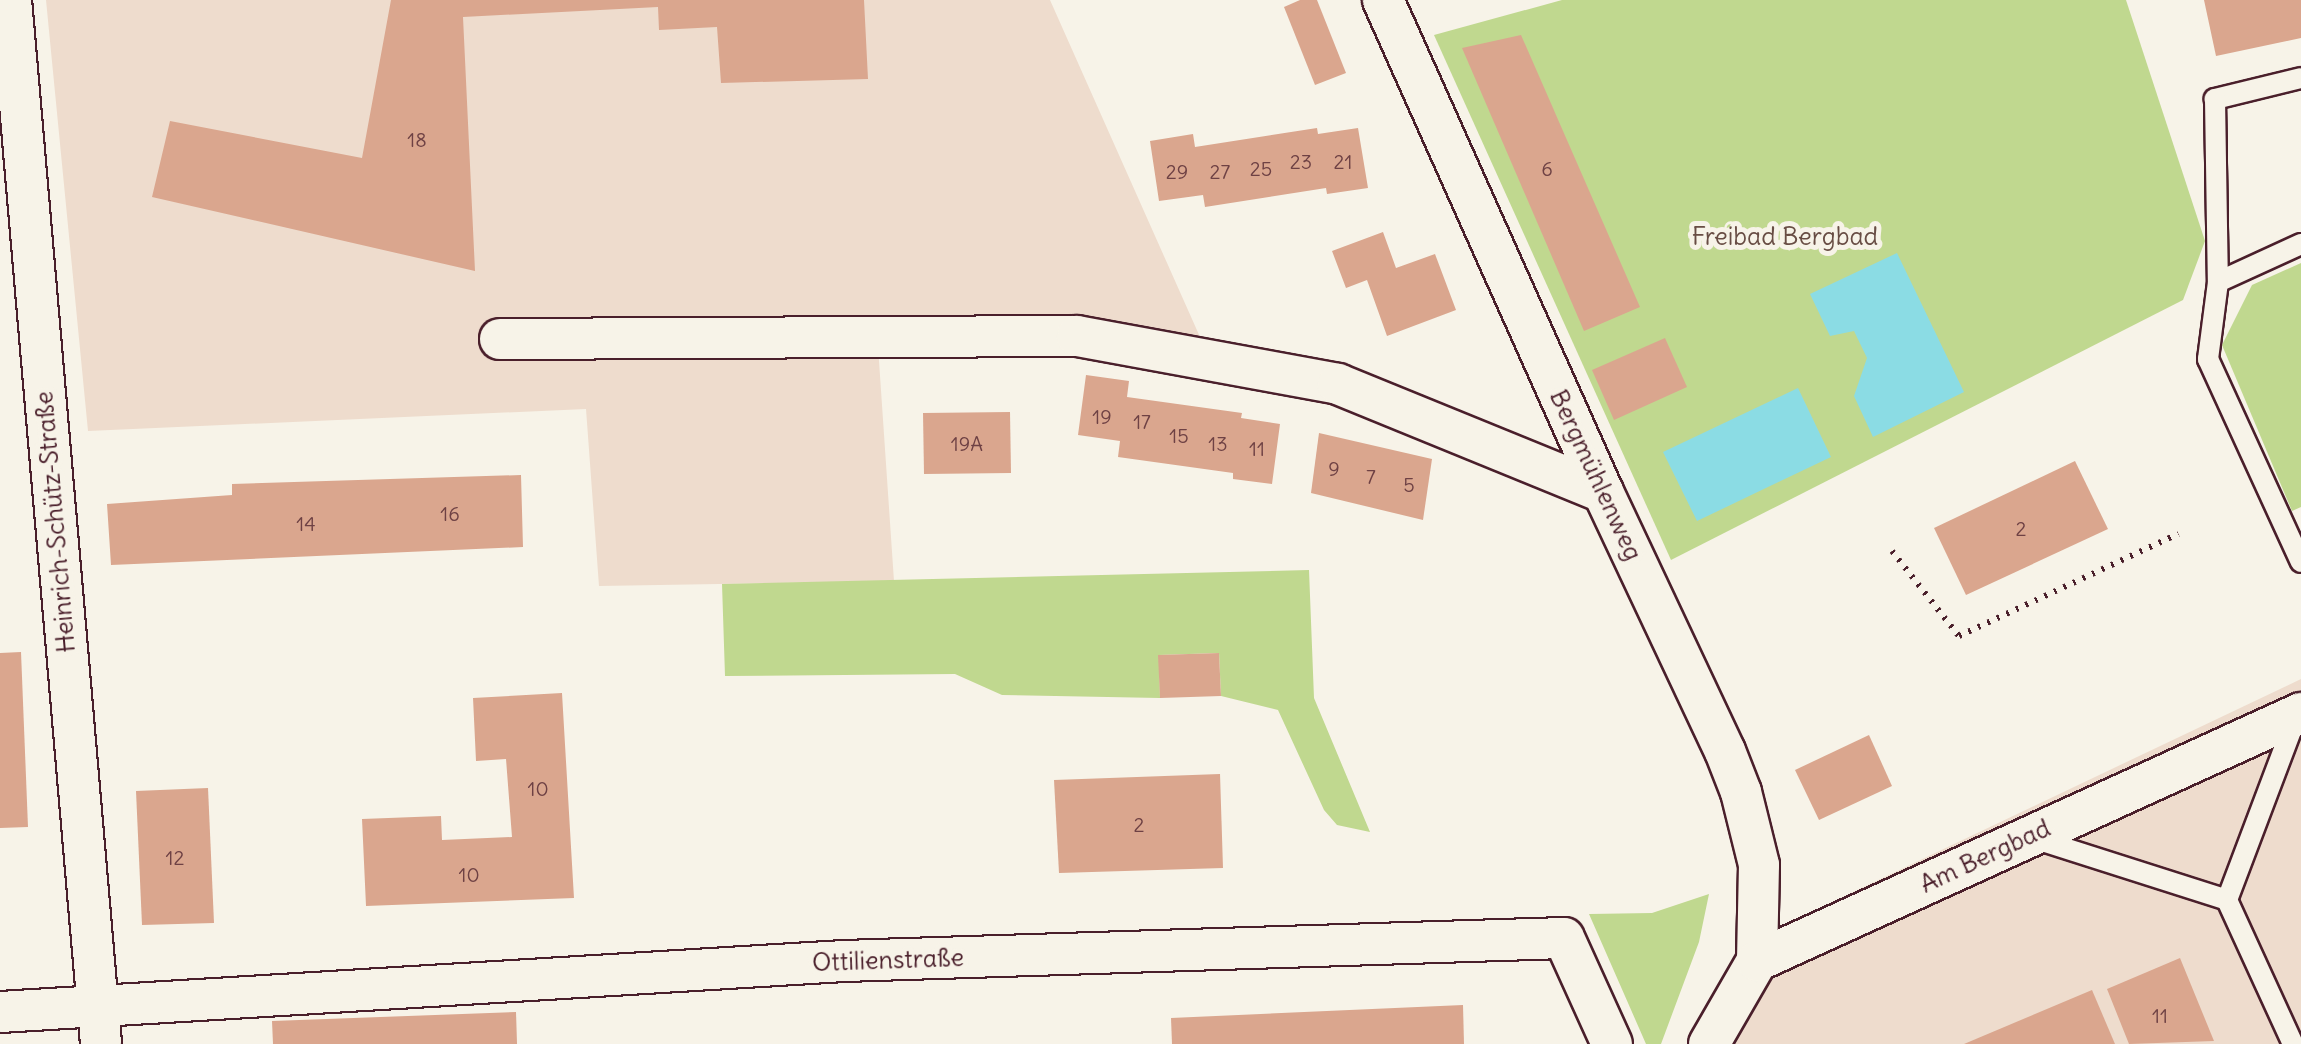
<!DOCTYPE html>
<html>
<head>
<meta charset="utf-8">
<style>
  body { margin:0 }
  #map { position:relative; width:2301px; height:1044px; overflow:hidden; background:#f7f3e8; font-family:Delius,sans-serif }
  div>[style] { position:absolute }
  .built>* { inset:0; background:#eedccd }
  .green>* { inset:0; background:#c0d88f }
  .water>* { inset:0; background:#8bdce4 }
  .building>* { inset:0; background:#daa68e }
  .path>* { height:6px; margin-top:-3px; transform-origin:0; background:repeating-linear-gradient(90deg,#4a1f2b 0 2.5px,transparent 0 10.5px) }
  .roads { filter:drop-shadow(2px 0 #4a1f2b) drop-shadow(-2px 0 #4a1f2b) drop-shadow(0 2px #4a1f2b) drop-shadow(0 -2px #4a1f2b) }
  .lane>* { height:20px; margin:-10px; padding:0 10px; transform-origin:10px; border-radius:10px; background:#f7f3e8 }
  .street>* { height:40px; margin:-20px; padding:0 20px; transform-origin:20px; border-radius:20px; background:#f7f3e8 }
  span { translate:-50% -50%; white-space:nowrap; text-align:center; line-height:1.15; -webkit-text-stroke:10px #f7f3e8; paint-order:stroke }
  .number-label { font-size:20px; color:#6e4144 }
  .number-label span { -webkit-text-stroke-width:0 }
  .park-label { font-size:25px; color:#684d44 }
  .street-label { font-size:25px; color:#4a1f2b }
</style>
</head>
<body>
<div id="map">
  <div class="built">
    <i style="clip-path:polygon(46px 0,1050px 0,1200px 337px,1066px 316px,876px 317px,894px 581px,599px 586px,586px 409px,88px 431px)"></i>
    <i style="clip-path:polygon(2301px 679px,2301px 1044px,1724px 1044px,1828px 904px)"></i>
  </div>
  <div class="green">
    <i style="clip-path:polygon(1562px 0,2126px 0,2205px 241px,2183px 300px,1671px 560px,1434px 35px)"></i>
    <i style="clip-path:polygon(2301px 263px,2301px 507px,2292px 511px,2222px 345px,2252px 285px)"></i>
    <i style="clip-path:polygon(1309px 570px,1314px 698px,1370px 832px,1337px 825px,1324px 810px,1278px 710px,1221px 696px,1219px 653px,1159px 655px,1160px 698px,1002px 695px,955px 674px,725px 676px,722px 584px)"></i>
    <i style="clip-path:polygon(1709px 894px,1699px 942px,1661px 1044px,1646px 1044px,1589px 914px,1652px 913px)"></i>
  </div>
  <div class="water">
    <i style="clip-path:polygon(1897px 253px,1964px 392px,1873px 437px,1854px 396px,1867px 358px,1854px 331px,1830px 336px,1810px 294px)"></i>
    <i style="clip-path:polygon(1798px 388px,1831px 457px,1697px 521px,1663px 452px)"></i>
  </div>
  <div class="building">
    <i style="clip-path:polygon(391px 0,864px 0,868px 79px,721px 83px,717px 27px,659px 30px,658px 7px,463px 17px,475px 271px,152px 197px,170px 121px,362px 158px)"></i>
    <i style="clip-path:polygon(1300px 0,1317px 0,1346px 73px,1315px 85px,1284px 7px)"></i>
    <i style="clip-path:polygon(2204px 0,2301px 0,2301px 38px,2216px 56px)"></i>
    <i style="clip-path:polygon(1521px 35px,1640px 307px,1584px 331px,1462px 48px)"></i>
    <i style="clip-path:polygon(1317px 128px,1318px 134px,1358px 128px,1368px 188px,1327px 194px,1326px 188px,1205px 207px,1203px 195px,1159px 201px,1150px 141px,1193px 134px,1195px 147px)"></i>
    <i style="clip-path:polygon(1383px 232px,1396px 268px,1435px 254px,1456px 310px,1387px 336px,1367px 280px,1346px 288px,1332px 251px)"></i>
    <i style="clip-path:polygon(1665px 338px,1687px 387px,1614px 420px,1592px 370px)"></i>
    <i style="clip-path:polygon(1086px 375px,1129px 381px,1127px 397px,1242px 413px,1241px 418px,1280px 424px,1272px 484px,1233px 479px,1233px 473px,1118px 457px,1120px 441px,1078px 435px)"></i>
    <i style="clip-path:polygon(1010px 412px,1011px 473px,924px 474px,923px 413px)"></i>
    <i style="clip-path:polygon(1319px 433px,1432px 459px,1423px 520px,1311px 493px)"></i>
    <i style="clip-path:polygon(2075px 461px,2108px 529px,1966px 595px,1934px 528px)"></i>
    <i style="clip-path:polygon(521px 475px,523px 547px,111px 565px,107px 504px,232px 495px,232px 484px)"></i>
    <i style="clip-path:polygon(21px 652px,28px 827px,0 828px,0 653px)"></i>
    <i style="clip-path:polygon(1219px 653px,1221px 696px,1160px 698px,1158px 655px)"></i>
    <i style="clip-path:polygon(562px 693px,574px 898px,366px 906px,362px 819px,441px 816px,442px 840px,512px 837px,506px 759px,476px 761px,473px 698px)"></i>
    <i style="clip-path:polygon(1869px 735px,1892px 786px,1819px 820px,1795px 770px)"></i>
    <i style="clip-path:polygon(1220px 774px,1223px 868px,1059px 873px,1054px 780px)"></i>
    <i style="clip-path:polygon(208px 788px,214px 923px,142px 925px,136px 791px)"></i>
    <i style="clip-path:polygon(2180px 958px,2214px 1041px,2129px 1044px,2107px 989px)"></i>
    <i style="clip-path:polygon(2092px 990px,2115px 1044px,1964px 1044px)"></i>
    <i style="clip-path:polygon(1463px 1005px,1464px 1044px,1172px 1044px,1171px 1018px)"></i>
    <i style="clip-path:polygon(516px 1012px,517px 1044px,273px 1044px,272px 1021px)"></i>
  </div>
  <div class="path">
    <i style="left:1892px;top:551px;width:108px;rotate:51.8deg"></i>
    <i style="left:1959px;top:636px;width:242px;rotate:-25deg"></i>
  </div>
  <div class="roads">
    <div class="lane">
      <i style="left:2301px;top:78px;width:89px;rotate:166.3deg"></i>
      <i style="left:2215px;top:99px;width:183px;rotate:89.1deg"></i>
      <i style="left:2218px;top:282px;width:78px;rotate:97.4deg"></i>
      <i style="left:2208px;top:359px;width:223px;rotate:65.4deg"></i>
      <i style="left:2218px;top:282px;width:91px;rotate:-24.6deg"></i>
      <i style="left:2033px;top:838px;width:204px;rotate:17.7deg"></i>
      <i style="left:2227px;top:900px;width:158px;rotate:65.4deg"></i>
      <i style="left:2227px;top:900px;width:192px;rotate:-69.3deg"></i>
    </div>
    <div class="street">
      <i style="left:11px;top:0;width:1048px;rotate:85.07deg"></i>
      <i style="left:1383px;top:0;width:539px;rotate:65.91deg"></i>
      <i style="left:1603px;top:492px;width:286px;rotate:64.8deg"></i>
      <i style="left:1725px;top:751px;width:44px;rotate:68.7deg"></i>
      <i style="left:1741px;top:792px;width:75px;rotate:76.1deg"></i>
      <i style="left:1759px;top:865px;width:96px;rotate:91.2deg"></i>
      <i style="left:500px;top:339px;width:577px;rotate:-0.3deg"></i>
      <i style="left:1077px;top:336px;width:265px;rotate:10.4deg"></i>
      <i style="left:1338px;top:384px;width:286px;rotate:22.2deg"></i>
      <i style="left:0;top:1012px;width:846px;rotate:-3.46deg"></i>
      <i style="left:844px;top:961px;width:720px;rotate:-1.83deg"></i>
      <i style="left:1564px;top:938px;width:116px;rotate:65.6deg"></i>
      <i style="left:1709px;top:1044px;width:96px;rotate:-60deg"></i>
      <i style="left:1757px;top:961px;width:598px;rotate:-24.51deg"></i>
    </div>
  </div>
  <div class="number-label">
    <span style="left:417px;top:139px">18</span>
    <span style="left:1301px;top:161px">23</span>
    <span style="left:1343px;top:161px">21</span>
    <span style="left:1261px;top:168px">25</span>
    <span style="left:1547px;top:168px">6</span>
    <span style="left:1177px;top:171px">29</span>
    <span style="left:1220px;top:171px">27</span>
    <span style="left:1102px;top:416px">19</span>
    <span style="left:1142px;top:421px">17</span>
    <span style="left:1179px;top:435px">15</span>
    <span style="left:967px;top:443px">19A</span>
    <span style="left:1218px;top:443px">13</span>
    <span style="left:1257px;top:448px">11</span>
    <span style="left:1334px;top:468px">9</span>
    <span style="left:1371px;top:476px">7</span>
    <span style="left:1409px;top:484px">5</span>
    <span style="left:450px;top:513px">16</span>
    <span style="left:306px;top:523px">14</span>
    <span style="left:2021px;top:528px">2</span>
    <span style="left:538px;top:788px">10</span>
    <span style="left:1139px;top:824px">2</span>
    <span style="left:175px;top:857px">12</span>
    <span style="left:469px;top:874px">10</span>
    <span style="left:2160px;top:1015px">11</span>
  </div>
  <div class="park-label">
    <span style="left:1785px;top:236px">Freibad Bergbad</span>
  </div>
  <div class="street-label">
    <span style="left:1596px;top:475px;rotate:65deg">Bergmühlenweg</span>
    <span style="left:55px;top:522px;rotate:-95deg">Heinrich-Schütz-Straße</span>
    <span style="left:1985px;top:856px;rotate:-25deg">Am Bergbad</span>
    <span style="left:888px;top:960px;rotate:-2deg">Ottilienstraße</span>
  </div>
</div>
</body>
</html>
